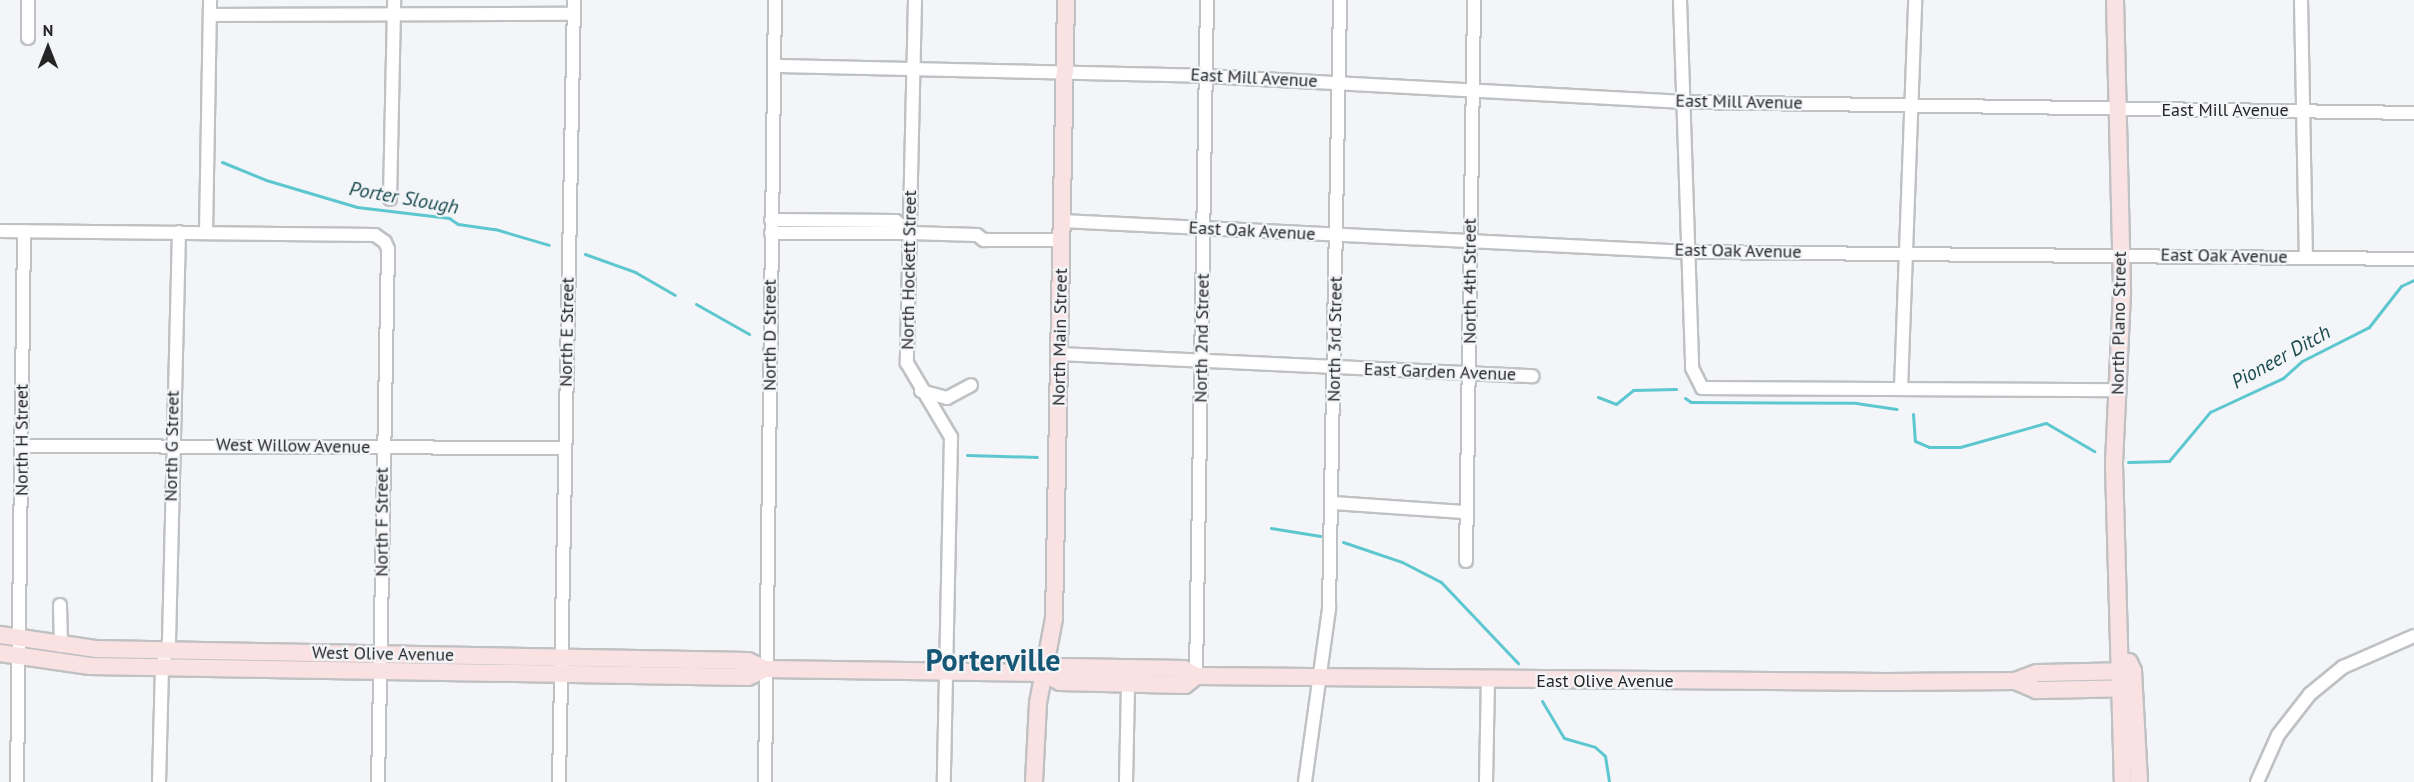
<!DOCTYPE html>
<html>
<head>
<meta charset="utf-8">
<style>
  body { margin:0 }
  #map { position:relative; width:2414px; height:782px; overflow:hidden; background:#f3f5f8; font-family:"PT Sans",sans-serif }
  div>[style] { position:absolute }
  .stream>* { height:3px; margin:-1.5px; padding:0 1.5px; transform-origin:1.5px; border-radius:1.5px; background:#5dc7d0 }
  .roads { filter:drop-shadow(2px 0 #bfc1c3) drop-shadow(-2px 0 #bfc1c3) drop-shadow(0 2px #bfc1c3) drop-shadow(0 -2px #bfc1c3) }
  .street>* { height:12px; margin:-6px; padding:0 6px; transform-origin:6px; border-radius:6px; background:#fff }
  .secondary>* { height:16px; margin:-8px; padding:0 8px; transform-origin:8px; border-radius:8px; background:#fbe2e2 }
  span { translate:-50% -50%; white-space:nowrap; text-align:center; line-height:1.15; -webkit-text-stroke:4.5px #f3f5f8; paint-order:stroke }
  .street-label { font-size:18px; color:#252526 }
  .water-label { font-size:20px; color:#1b4b4f; font-style:italic }
  .town-label { font-size:30px; color:#165775; font-weight:700 }
  .north { position:absolute; left:18px; top:18px; width:60px; height:60px; -webkit-text-stroke:4px #f3f5f8; paint-order:stroke; rotate:0deg; font-size:16px; font-weight:700; line-height:24px; text-align:center; color:#252526 }
  .north::after { content:''; display:block; margin:auto; width:21px; height:27px; background:#252526; clip-path:polygon(50% 0,100% 100%,50% 72%,0 100%) }
</style>
</head>
<body>
<div id="map">
  <div class="stream">
    <i style="left:222px;top:162px;width:48px;rotate:22.2deg"></i>
    <i style="left:266px;top:180px;width:95px;rotate:16.5deg"></i>
    <i style="left:357px;top:207px;width:93px;rotate:6.8deg"></i>
    <i style="left:449px;top:218px;width:11px;rotate:34deg"></i>
    <i style="left:458px;top:224px;width:37px;rotate:8deg"></i>
    <i style="left:495px;top:229px;width:56px;rotate:16.5deg"></i>
    <i style="left:585px;top:254px;width:53px;rotate:19.8deg"></i>
    <i style="left:635px;top:272px;width:46px;rotate:29.9deg"></i>
    <i style="left:696px;top:304px;width:61px;rotate:29.5deg"></i>
    <i style="left:1598px;top:397px;width:19px;rotate:21deg"></i>
    <i style="left:1616px;top:404px;width:22px;rotate:-39deg"></i>
    <i style="left:1633px;top:390px;width:43px;rotate:-1.3deg"></i>
    <i style="left:1685px;top:398px;width:7px;rotate:34deg"></i>
    <i style="left:1691px;top:402px;width:165px;rotate:0.3deg"></i>
    <i style="left:1856px;top:403px;width:41px;rotate:8.3deg"></i>
    <i style="left:1913px;top:414px;width:27px;rotate:86deg"></i>
    <i style="left:1915px;top:441px;width:15px;rotate:23deg"></i>
    <i style="left:1929px;top:447px;width:31px"></i>
    <i style="left:1960px;top:447px;width:89px;rotate:-15.6deg"></i>
    <i style="left:2046px;top:423px;width:56px;rotate:30.3deg"></i>
    <i style="left:967px;top:455px;width:70px;rotate:1.6deg"></i>
    <i style="left:2128px;top:462px;width:41px;rotate:-1.4deg"></i>
    <i style="left:2169px;top:461px;width:64px;rotate:-50.1deg"></i>
    <i style="left:2210px;top:412px;width:81px;rotate:-25deg"></i>
    <i style="left:2283px;top:378px;width:25px;rotate:-42deg"></i>
    <i style="left:2302px;top:361px;width:75px;rotate:-26.9deg"></i>
    <i style="left:2369px;top:327px;width:52px;rotate:-52deg"></i>
    <i style="left:2401px;top:286px;width:14px;rotate:-25deg"></i>
    <i style="left:1271px;top:528px;width:50px;rotate:9.3deg"></i>
    <i style="left:1343px;top:542px;width:62px;rotate:18.7deg"></i>
    <i style="left:1402px;top:562px;width:44px;rotate:27.1deg"></i>
    <i style="left:1441px;top:582px;width:112px;rotate:46.5deg"></i>
    <i style="left:1542px;top:701px;width:43px;rotate:59.3deg"></i>
    <i style="left:1564px;top:738px;width:32px;rotate:16deg"></i>
    <i style="left:1595px;top:747px;width:13px;rotate:42deg"></i>
    <i style="left:1605px;top:756px;width:26px;rotate:81deg"></i>
  </div>
  <div class="roads">
    <div class="street">
      <i style="left:915px;top:0;width:363px;rotate:91.3deg"></i>
      <i style="left:907px;top:363px;width:86px;rotate:59.3deg"></i>
      <i style="left:951px;top:437px;width:345px;rotate:91.2deg"></i>
      <i style="left:1680px;top:0;width:368px;rotate:88.1deg"></i>
      <i style="left:1692px;top:368px;width:22px;rotate:63deg"></i>
      <i style="left:1702px;top:388px;width:416px;rotate:0.3deg"></i>
      <i style="left:2301px;top:0;width:256px;rotate:88.9deg"></i>
      <i style="left:210px;top:15px;width:363px;rotate:-0.2deg"></i>
      <i style="left:28px;top:38px;width:38px;rotate:-90deg"></i>
      <i style="left:775px;top:66px;width:431px;rotate:1.3deg"></i>
      <i style="left:1206px;top:76px;width:478px;rotate:3.1deg"></i>
      <i style="left:1683px;top:102px;width:731px;rotate:0.86deg"></i>
      <i style="left:390px;top:199px;width:199px;rotate:-88.8deg"></i>
      <i style="left:771px;top:220px;width:125px;rotate:0.5deg"></i>
      <i style="left:896px;top:221px;width:18px;rotate:41deg"></i>
      <i style="left:1062px;top:221px;width:628px;rotate:2.83deg"></i>
      <i style="left:1689px;top:252px;width:725px;rotate:0.55deg"></i>
      <i style="left:0;top:231px;width:375px;rotate:0.6deg"></i>
      <i style="left:375px;top:235px;width:12px;rotate:35deg"></i>
      <i style="left:385px;top:242px;width:8px;rotate:67deg"></i>
      <i style="left:388px;top:249px;width:533px;rotate:91.07deg"></i>
      <i style="left:206px;top:233px;width:233px;rotate:-89deg"></i>
      <i style="left:771px;top:233px;width:139px"></i>
      <i style="left:910px;top:233px;width:67px;rotate:1.7deg"></i>
      <i style="left:977px;top:235px;width:9px;rotate:36deg"></i>
      <i style="left:984px;top:240px;width:78px"></i>
      <i style="left:1060px;top:354px;width:473px;rotate:2.7deg"></i>
      <i style="left:1901px;top:388px;width:388px;rotate:-87.9deg"></i>
      <i style="left:921px;top:391px;width:27px;rotate:15deg"></i>
      <i style="left:947px;top:398px;width:27px;rotate:-28deg"></i>
      <i style="left:22px;top:446px;width:542px;rotate:0.21deg"></i>
      <i style="left:1332px;top:503px;width:133px;rotate:3.9deg"></i>
      <i style="left:1466px;top:561px;width:561px;rotate:-89.18deg"></i>
      <i style="left:60px;top:605px;width:41px;rotate:88.6deg"></i>
      <i style="left:1196px;top:676px;width:676px;rotate:-89.07deg"></i>
      <i style="left:17px;top:782px;width:551px;rotate:-89.27deg"></i>
      <i style="left:159px;top:782px;width:115px;rotate:-88.5deg"></i>
      <i style="left:162px;top:667px;width:27px;rotate:-75deg"></i>
      <i style="left:169px;top:641px;width:409px;rotate:-88.6deg"></i>
      <i style="left:559px;top:782px;width:782px;rotate:-88.9deg"></i>
      <i style="left:765px;top:782px;width:782px;rotate:-89.27deg"></i>
      <i style="left:1126px;top:782px;width:98px;rotate:-88.8deg"></i>
      <i style="left:1305px;top:782px;width:176px;rotate:-82.1deg"></i>
      <i style="left:1329px;top:608px;width:608px;rotate:-88.96deg"></i>
      <i style="left:1486px;top:782px;width:102px;rotate:-88.9deg"></i>
      <i style="left:2257px;top:782px;width:51px;rotate:-65.9deg"></i>
      <i style="left:2278px;top:735px;width:52px;rotate:-52deg"></i>
      <i style="left:2310px;top:694px;width:43px;rotate:-39.3deg"></i>
      <i style="left:2343px;top:667px;width:77px;rotate:-23.6deg"></i>
    </div>
    <div class="secondary">
      <i style="left:2115px;top:0;width:293px;rotate:88.6deg"></i>
      <i style="left:2122px;top:293px;width:172px;rotate:92.7deg"></i>
      <i style="left:2114px;top:465px;width:317px;rotate:88.4deg"></i>
      <i style="left:0;top:635px;width:97px;rotate:8.3deg"></i>
      <i style="left:96px;top:649px;width:652px;rotate:1.05deg"></i>
      <i style="left:748px;top:661px;width:19px;rotate:25deg"></i>
      <i style="left:0;top:653px;width:91px;rotate:8.2deg"></i>
      <i style="left:90px;top:666px;width:658px;rotate:0.96deg"></i>
      <i style="left:748px;top:677px;width:19px;rotate:-25deg"></i>
      <i style="left:765px;top:669px;width:278px;rotate:0.8deg"></i>
      <i style="left:1043px;top:673px;width:22px;rotate:-16deg"></i>
      <i style="left:1064px;top:667px;width:120px;rotate:1deg"></i>
      <i style="left:1184px;top:669px;width:14px;rotate:30deg"></i>
      <i style="left:1196px;top:676px;width:690px;rotate:0.5deg"></i>
      <i style="left:1886px;top:682px;width:129px;rotate:-0.4deg"></i>
      <i style="left:2015px;top:681px;width:23px;rotate:-20deg"></i>
      <i style="left:2037px;top:673px;width:96px;rotate:-1.2deg"></i>
      <i style="left:2129px;top:662px;width:10px;rotate:66deg"></i>
      <i style="left:2133px;top:671px;width:111px;rotate:86.9deg"></i>
      <i style="left:1043px;top:673px;width:19px;rotate:28deg"></i>
      <i style="left:1060px;top:682px;width:125px;rotate:1.4deg"></i>
      <i style="left:1185px;top:685px;width:14px;rotate:-39deg"></i>
      <i style="left:2015px;top:681px;width:23px;rotate:23deg"></i>
      <i style="left:2036px;top:690px;width:93px;rotate:-1.2deg"></i>
      <i style="left:1034px;top:782px;width:79px;rotate:-87.1deg"></i>
      <i style="left:1038px;top:703px;width:86px;rotate:-79.3deg"></i>
      <i style="left:1054px;top:618px;width:618px;rotate:-88.89deg"></i>
    </div>
  </div>
  <div class="street-label">
    <span style="left:1254px;top:78px;rotate:3deg">East Mill Avenue</span>
    <span style="left:1739px;top:102px;rotate:1deg">East Mill Avenue</span>
    <span style="left:2225px;top:110px">East Mill Avenue</span>
    <span style="left:1252px;top:231px;rotate:3deg">East Oak Avenue</span>
    <span style="left:1738px;top:251px;rotate:1deg">East Oak Avenue</span>
    <span style="left:2224px;top:256px;rotate:1deg">East Oak Avenue</span>
    <span style="left:909px;top:270px;rotate:-89deg">North Hockett Street</span>
    <span style="left:1470px;top:281px;rotate:-90deg">North 4th Street</span>
    <span style="left:2119px;top:323px;rotate:-89deg">North Plano Street</span>
    <span style="left:567px;top:332px;rotate:-89deg">North E Street</span>
    <span style="left:770px;top:335px;rotate:-90deg">North D Street</span>
    <span style="left:1060px;top:337px;rotate:-89deg">North Main Street</span>
    <span style="left:1202px;top:338px;rotate:-89deg">North 2nd Street</span>
    <span style="left:1335px;top:339px;rotate:-89deg">North 3rd Street</span>
    <span style="left:1440px;top:372px;rotate:2deg">East Garden Avenue</span>
    <span style="left:22px;top:440px;rotate:-90deg">North H Street</span>
    <span style="left:172px;top:446px;rotate:-89deg">North G Street</span>
    <span style="left:293px;top:446px;rotate:1deg">West Willow Avenue</span>
    <span style="left:382px;top:522px;rotate:-90deg">North F Street</span>
    <span style="left:383px;top:654px;rotate:1deg">West Olive Avenue</span>
    <span style="left:1605px;top:681px">East Olive Avenue</span>
  </div>
  <div class="water-label">
    <span style="left:404px;top:198px;rotate:10deg">Porter Slough</span>
    <span style="left:2281px;top:357px;rotate:-29deg">Pioneer Ditch</span>
  </div>
  <div class="town-label">
    <span style="left:993px;top:660px">Porterville</span>
  </div>
  <div class="north">N</div>
</div>
</body>
</html>
